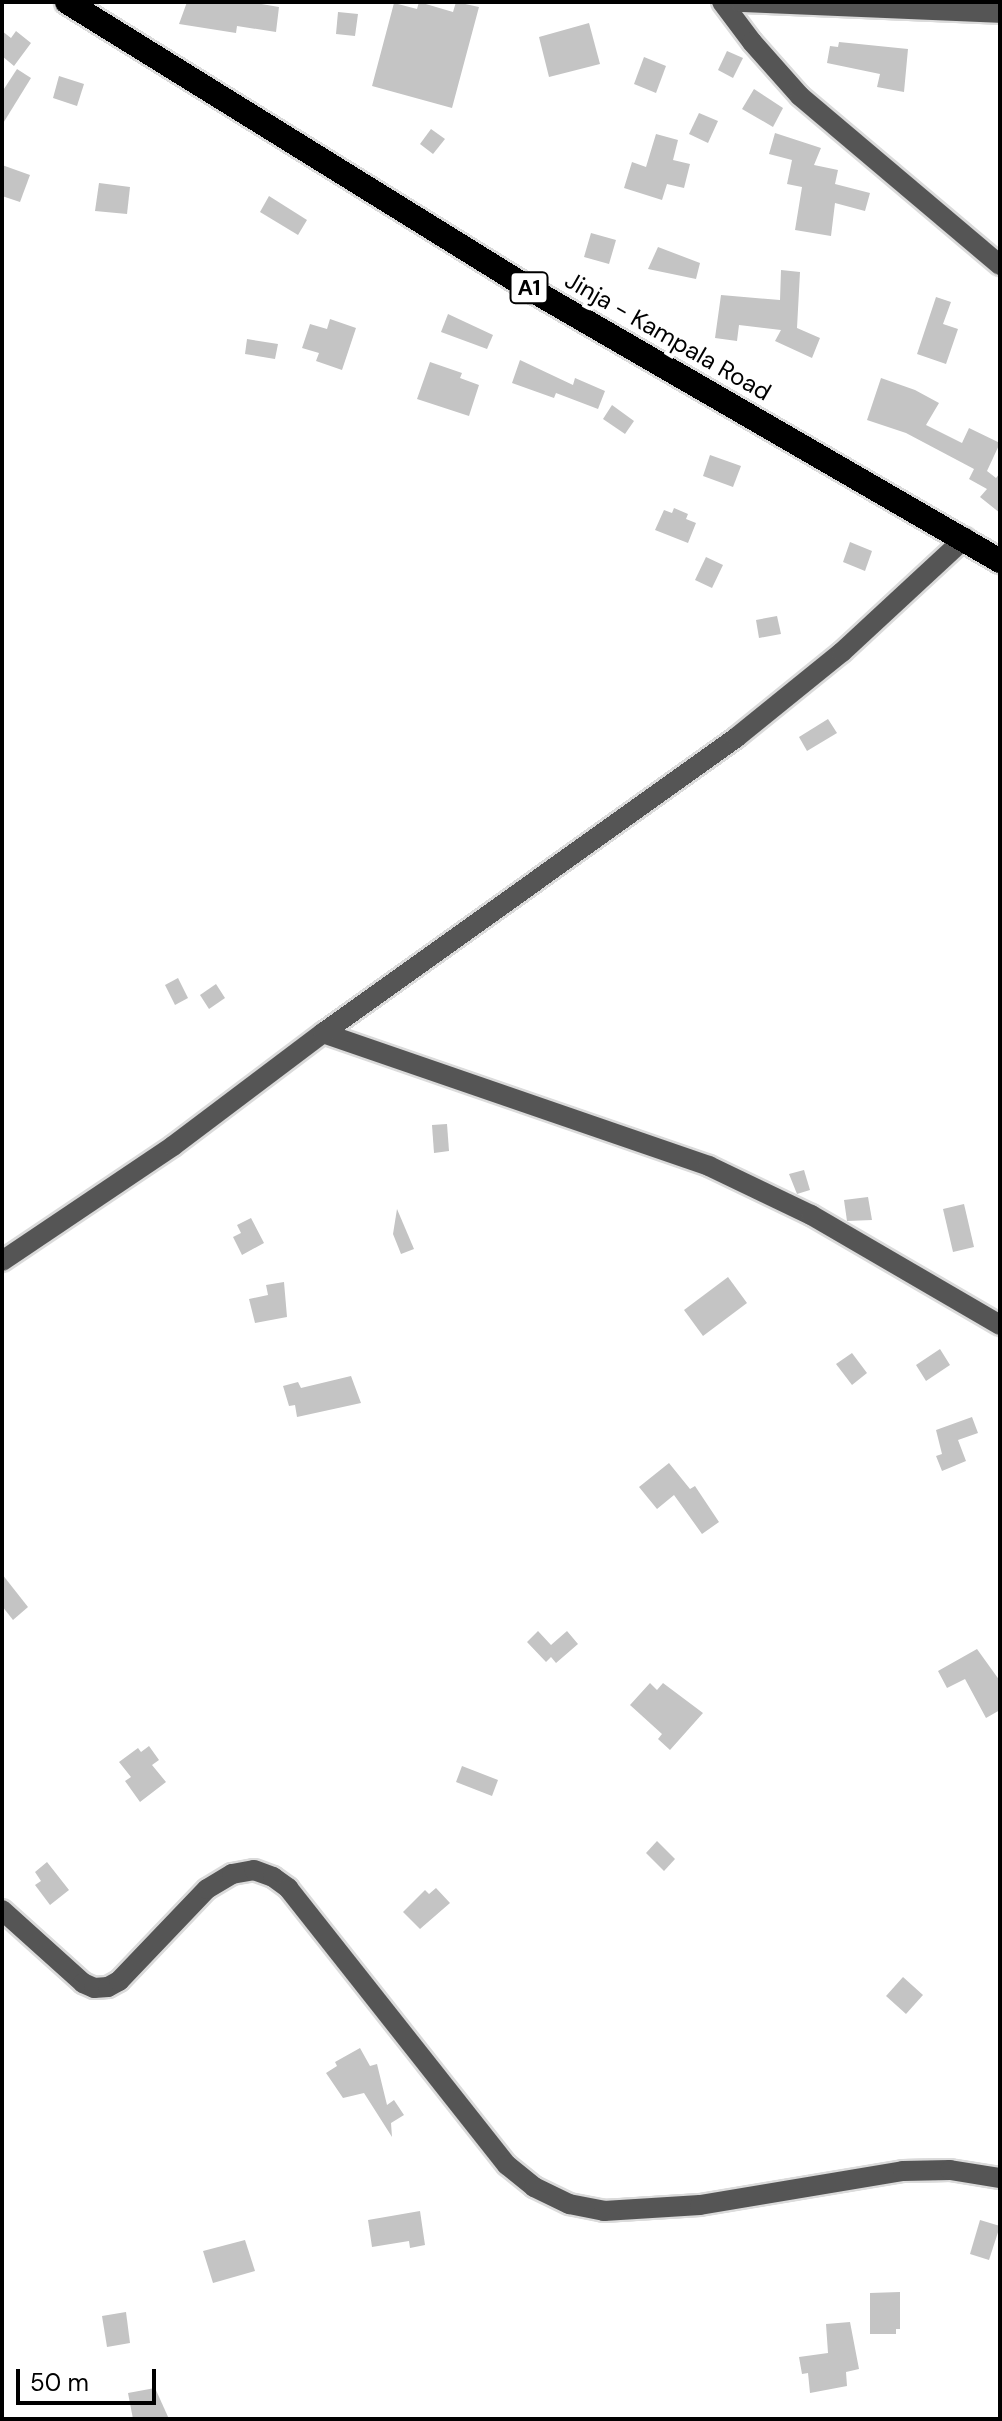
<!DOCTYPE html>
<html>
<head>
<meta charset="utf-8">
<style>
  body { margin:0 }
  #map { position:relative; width:1002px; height:2421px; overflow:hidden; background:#fff; font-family:"DM Sans",sans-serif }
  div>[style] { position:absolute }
  .building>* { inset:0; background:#c4c4c4 }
  .roads { filter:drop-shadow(2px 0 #dbdbdb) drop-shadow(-2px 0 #dbdbdb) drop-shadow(0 2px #dbdbdb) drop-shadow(0 -2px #dbdbdb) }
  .minor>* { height:20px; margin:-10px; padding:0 10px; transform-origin:10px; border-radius:10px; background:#555 }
  .highway>* { height:24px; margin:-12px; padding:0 12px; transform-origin:12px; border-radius:12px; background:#000 }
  span { translate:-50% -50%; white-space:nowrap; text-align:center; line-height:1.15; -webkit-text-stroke:8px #fff; paint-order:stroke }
  .shield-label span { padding:2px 6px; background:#fff; border:2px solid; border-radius:6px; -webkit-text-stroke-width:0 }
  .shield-label { font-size:22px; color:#000; font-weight:700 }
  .street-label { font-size:24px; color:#000 }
  .frame { position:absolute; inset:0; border:4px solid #000; pointer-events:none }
  .scale { position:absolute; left:16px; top:2369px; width:140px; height:36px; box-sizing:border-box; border:4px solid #000; border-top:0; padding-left:10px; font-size:24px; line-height:28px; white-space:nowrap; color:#000; -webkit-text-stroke:6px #fff; paint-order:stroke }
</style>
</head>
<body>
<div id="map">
  <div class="building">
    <i style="clip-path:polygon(187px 2px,249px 2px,279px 7px,276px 32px,237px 26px,236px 33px,179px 24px)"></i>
    <i style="clip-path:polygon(419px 2px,453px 12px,456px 2px,479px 7px,452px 108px,372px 86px,394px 3px,417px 9px)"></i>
    <i style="clip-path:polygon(338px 12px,358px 14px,355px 36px,336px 34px)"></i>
    <i style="clip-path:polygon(589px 23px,600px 64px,549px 77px,539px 37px)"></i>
    <i style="clip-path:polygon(2px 31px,11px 38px,16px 31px,31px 43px,14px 66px,2px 56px)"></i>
    <i style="clip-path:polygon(839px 42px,908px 49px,904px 92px,877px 87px,880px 74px,827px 63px,830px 46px,838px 47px)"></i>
    <i style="clip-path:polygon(727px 51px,743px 58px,733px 78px,718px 70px)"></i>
    <i style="clip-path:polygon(644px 57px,666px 66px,656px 93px,634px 84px)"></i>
    <i style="clip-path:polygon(17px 69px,31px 78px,2px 125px,2px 92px)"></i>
    <i style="clip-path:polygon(59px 76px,84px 84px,77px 106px,53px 98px)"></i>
    <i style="clip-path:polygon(754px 89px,783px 108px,773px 127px,742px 109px)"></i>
    <i style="clip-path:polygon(699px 113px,718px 121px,708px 143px,689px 134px)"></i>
    <i style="clip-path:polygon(431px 129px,445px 139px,433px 154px,420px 144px)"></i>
    <i style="clip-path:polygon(775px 133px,821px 148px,814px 165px,838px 170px,835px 184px,870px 193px,865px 211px,835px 203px,831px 236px,795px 230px,802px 187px,787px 184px,792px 160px,769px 154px)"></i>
    <i style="clip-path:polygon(656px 134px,678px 140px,673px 160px,690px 164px,684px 188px,667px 184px,662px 200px,624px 188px,632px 162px,646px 167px)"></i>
    <i style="clip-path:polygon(2px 165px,30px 175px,20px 202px,2px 196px)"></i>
    <i style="clip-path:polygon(99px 183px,130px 187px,127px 214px,95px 211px)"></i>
    <i style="clip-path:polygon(269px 196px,307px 220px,298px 235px,260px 212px)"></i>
    <i style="clip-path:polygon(591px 233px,616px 240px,609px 264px,584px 257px)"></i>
    <i style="clip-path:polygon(658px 247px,700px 263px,696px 279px,648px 269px)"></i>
    <i style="clip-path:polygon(781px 270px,800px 272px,797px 328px,820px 338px,812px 358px,775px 341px,781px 330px,739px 325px,737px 341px,715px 338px,721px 295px,780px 300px)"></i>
    <i style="clip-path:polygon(936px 297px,951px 302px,943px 324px,958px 329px,946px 364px,917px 354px)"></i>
    <i style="clip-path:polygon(448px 314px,493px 335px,487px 349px,441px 332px)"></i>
    <i style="clip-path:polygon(330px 319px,356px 328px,342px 370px,316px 361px,319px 353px,302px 348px,310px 324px,327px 329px)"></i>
    <i style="clip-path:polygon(247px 339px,278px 344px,275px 359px,245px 354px)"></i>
    <i style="clip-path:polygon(520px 360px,573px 385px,575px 378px,605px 391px,598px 409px,556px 393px,554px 398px,512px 383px)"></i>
    <i style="clip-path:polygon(430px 362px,462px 373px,460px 378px,479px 385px,469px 416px,417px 399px)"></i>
    <i style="clip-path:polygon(881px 378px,915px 390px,939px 403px,926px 425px,962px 443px,969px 428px,1000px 443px,987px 471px,996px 478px,1000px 473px,1000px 513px,980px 497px,987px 489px,969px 479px,974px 469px,906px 433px,867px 420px)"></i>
    <i style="clip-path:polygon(612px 405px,634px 421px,625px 434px,603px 419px)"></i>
    <i style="clip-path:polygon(710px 455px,741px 466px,733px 487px,703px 476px)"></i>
    <i style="clip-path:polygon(674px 508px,688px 514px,686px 519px,696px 523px,688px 543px,655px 530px,664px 510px,672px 513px)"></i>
    <i style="clip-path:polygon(850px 542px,872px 551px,865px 571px,843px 562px)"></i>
    <i style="clip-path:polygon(706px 557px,723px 565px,712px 588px,695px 580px)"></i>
    <i style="clip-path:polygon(777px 616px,781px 634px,759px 638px,756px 620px)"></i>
    <i style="clip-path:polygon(828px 719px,837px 733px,807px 751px,799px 737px)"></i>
    <i style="clip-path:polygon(178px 978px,188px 998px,175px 1005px,165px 985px)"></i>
    <i style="clip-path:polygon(216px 984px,225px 998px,209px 1009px,200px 995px)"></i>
    <i style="clip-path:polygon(447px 1124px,449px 1151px,434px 1153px,432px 1125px)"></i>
    <i style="clip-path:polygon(804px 1170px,810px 1190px,797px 1194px,789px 1174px)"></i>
    <i style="clip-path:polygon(868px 1197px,872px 1220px,847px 1221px,844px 1200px)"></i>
    <i style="clip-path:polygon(964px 1204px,974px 1247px,953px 1252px,943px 1209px)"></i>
    <i style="clip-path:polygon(397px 1209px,414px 1249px,401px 1254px,393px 1234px)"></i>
    <i style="clip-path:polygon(251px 1218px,264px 1243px,242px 1255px,233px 1237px,241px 1233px,237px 1225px)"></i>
    <i style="clip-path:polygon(728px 1277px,747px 1303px,703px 1336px,684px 1310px)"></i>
    <i style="clip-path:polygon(284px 1282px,287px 1317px,255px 1323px,249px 1299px,268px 1295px,266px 1285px)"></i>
    <i style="clip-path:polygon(940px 1349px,950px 1365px,926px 1381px,916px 1365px)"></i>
    <i style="clip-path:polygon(852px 1353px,867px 1373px,852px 1385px,836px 1364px)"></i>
    <i style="clip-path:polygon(351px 1376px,361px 1403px,297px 1417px,295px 1405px,289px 1406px,283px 1386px,298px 1382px,301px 1388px)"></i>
    <i style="clip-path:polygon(972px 1417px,978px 1433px,958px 1440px,966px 1461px,942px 1471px,936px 1456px,942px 1454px,936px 1430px)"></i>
    <i style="clip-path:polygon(669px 1463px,690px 1489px,695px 1486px,719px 1522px,702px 1534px,674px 1495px,657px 1509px,639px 1487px)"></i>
    <i style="clip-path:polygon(2px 1574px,28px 1607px,13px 1620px,2px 1606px)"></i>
    <i style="clip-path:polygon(538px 1631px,551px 1645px,567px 1631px,578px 1644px,556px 1663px,551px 1657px,546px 1662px,527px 1642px)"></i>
    <i style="clip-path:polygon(977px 1649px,1000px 1681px,1000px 1710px,986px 1718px,965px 1679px,947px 1688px,938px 1671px)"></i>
    <i style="clip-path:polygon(650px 1683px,657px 1690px,663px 1683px,703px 1713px,670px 1750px,658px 1739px,662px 1734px,630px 1705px)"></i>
    <i style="clip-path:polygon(149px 1746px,159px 1760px,152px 1765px,166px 1782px,140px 1802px,125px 1781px,131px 1777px,119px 1762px,138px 1748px,141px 1752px)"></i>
    <i style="clip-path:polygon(462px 1766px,498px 1780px,492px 1796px,456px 1782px)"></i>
    <i style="clip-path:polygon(657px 1841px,675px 1859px,664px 1871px,646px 1853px)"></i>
    <i style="clip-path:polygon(47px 1862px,69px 1890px,50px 1905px,35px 1885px,41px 1881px,35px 1872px)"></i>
    <i style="clip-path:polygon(436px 1888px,450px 1903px,420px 1929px,403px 1912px,425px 1890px,429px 1894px)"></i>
    <i style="clip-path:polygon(903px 1977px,923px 1995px,906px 2014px,886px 1996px)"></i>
    <i style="clip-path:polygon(360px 2048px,370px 2066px,377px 2064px,387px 2105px,394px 2100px,404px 2115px,391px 2123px,392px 2137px,364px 2093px,343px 2098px,326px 2073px,337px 2066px,335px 2062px)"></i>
    <i style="clip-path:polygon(420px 2211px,425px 2245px,410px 2248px,409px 2241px,372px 2247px,368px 2220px)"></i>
    <i style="clip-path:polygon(980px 2220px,1000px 2226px,989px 2260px,970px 2254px)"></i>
    <i style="clip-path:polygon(245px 2240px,255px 2271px,213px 2283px,203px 2251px)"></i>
    <i style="clip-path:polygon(900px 2292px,900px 2329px,896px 2329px,896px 2334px,870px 2334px,870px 2293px)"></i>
    <i style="clip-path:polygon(126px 2312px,130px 2343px,107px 2347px,102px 2316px)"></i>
    <i style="clip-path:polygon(850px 2322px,859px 2369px,846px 2372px,847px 2386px,810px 2393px,808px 2373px,802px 2374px,799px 2357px,828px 2353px,826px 2324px)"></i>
    <i style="clip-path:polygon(155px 2388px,169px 2419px,133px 2419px,128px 2393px)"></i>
  </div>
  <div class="roads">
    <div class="minor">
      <i style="left:722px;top:2px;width:50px;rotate:53.1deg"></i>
      <i style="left:752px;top:42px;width:72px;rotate:48.4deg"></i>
      <i style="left:800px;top:96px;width:262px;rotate:40.2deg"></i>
      <i style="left:741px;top:2px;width:259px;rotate:2.4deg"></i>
      <i style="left:323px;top:1033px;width:408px;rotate:19deg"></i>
      <i style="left:709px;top:1166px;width:113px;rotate:25.7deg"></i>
      <i style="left:811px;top:1215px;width:219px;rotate:30.2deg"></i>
      <i style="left:2px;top:1261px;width:206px;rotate:-33.9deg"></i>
      <i style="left:173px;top:1146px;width:188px;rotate:-37deg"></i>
      <i style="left:323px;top:1033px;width:509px;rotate:-35.56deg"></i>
      <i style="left:737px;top:737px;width:135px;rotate:-39deg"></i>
      <i style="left:842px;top:652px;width:168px;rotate:-42.8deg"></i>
      <i style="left:2px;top:1910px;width:109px;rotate:42deg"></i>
      <i style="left:83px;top:1983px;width:12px;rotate:24deg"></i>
      <i style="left:94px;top:1988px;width:14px;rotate:-4deg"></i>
      <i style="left:108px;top:1987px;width:13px;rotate:-29deg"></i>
      <i style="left:119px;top:1981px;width:127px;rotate:-46.3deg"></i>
      <i style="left:207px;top:1889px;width:29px;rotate:-31deg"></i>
      <i style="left:232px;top:1874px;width:22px;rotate:-10deg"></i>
      <i style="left:254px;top:1870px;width:20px;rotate:20deg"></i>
      <i style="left:273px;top:1877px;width:19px;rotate:36deg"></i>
      <i style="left:288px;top:1888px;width:353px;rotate:51.7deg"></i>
      <i style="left:507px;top:2165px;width:35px;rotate:39deg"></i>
      <i style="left:534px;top:2187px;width:39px;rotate:26deg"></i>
      <i style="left:569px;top:2204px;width:36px;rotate:11deg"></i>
      <i style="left:604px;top:2211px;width:96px;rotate:-3.6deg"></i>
      <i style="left:700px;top:2205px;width:206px;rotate:-9.5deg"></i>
      <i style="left:903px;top:2171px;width:47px;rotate:-1.2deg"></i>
      <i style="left:950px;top:2170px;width:51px;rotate:9.1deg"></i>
    </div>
    <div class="highway">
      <i style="left:67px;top:2px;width:545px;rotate:31.79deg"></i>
      <i style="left:530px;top:289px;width:543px;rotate:30.06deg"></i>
    </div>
  </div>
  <div class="shield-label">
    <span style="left:529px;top:288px">A1</span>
  </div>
  <div class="street-label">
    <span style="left:668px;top:336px;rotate:30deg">Jinja - Kampala Road</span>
  </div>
  <div class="frame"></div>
  <div class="scale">50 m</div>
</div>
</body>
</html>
